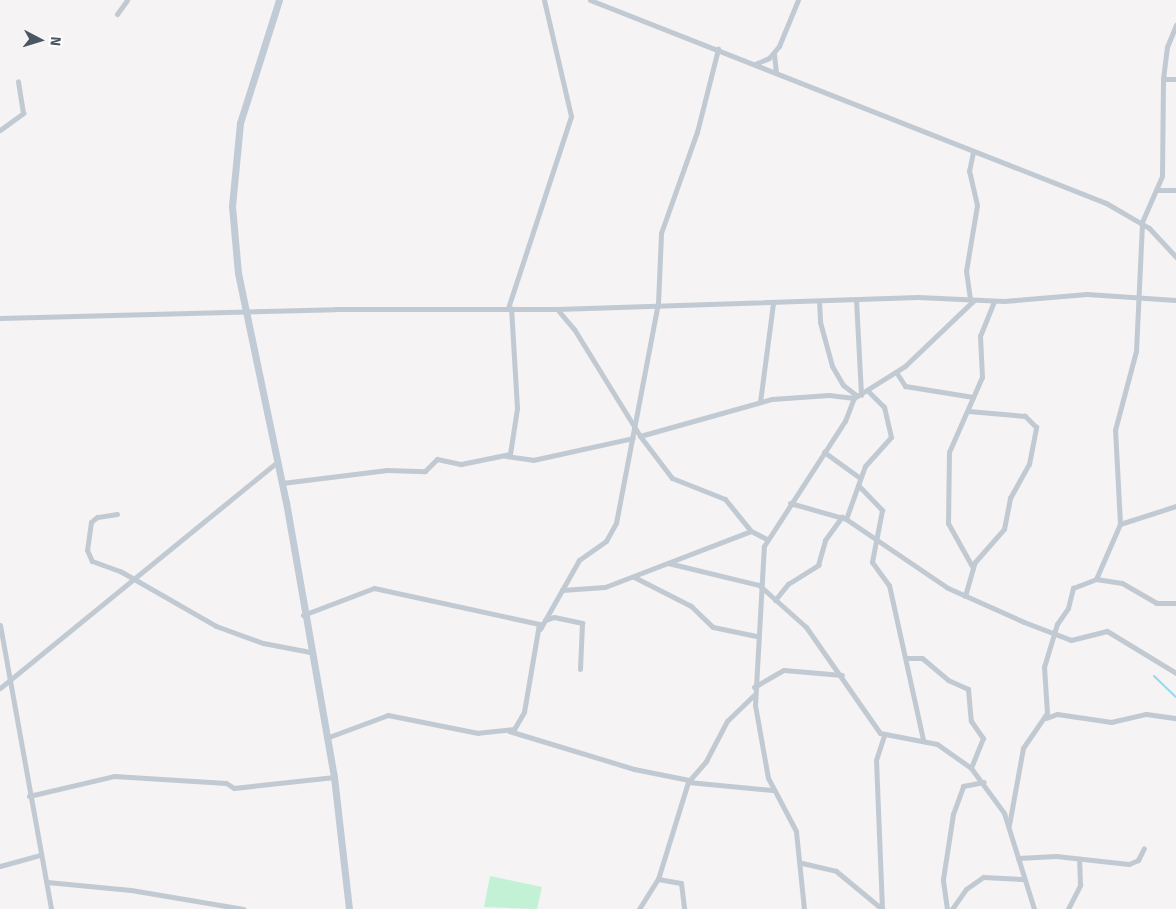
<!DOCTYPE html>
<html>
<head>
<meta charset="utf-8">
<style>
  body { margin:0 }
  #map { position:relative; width:1176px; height:909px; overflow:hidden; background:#f5f3f3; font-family:"Fira Sans",sans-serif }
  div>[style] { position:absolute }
  .green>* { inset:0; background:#c3f1d5 }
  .stream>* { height:2px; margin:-1px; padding:0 1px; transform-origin:1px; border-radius:1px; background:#90daee }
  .street>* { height:5px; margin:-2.5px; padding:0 2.5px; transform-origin:2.5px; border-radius:2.5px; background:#c1cad2 }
  .secondary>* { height:7px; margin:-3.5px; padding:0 3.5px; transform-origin:3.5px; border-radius:3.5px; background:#c1cbd6 }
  span { translate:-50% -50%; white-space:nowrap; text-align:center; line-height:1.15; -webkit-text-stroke:5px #fff; paint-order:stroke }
  .north { position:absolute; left:15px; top:15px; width:50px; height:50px; -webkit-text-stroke:4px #fff; paint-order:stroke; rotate:95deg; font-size:14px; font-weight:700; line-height:20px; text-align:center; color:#4a5661 }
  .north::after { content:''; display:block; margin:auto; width:18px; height:22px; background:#4a5661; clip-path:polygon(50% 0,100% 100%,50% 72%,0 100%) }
</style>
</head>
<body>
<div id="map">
  <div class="green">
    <i style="clip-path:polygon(490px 876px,542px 887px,537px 909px,484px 907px)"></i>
  </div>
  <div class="stream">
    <i style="left:1154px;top:676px;width:30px;rotate:44deg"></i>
  </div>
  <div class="street">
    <i style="left:590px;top:0;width:554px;rotate:21.48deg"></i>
    <i style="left:1106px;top:203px;width:50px;rotate:30.2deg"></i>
    <i style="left:1149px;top:228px;width:40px;rotate:47deg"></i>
    <i style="left:117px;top:14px;width:17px;rotate:-54deg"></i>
    <i style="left:774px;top:54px;width:18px;rotate:84deg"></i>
    <i style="left:755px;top:64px;width:15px;rotate:-23deg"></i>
    <i style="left:769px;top:58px;width:16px;rotate:-50deg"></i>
    <i style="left:779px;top:46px;width:50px;rotate:-67.6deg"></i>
    <i style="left:1163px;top:79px;width:13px"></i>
    <i style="left:0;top:130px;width:29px;rotate:-36deg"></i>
    <i style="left:23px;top:113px;width:32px;rotate:-99deg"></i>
    <i style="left:1159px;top:190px;width:17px"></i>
    <i style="left:856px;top:299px;width:96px;rotate:87deg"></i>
    <i style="left:970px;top:299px;width:28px;rotate:-98deg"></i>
    <i style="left:966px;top:271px;width:67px;rotate:-80.5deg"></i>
    <i style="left:977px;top:205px;width:35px;rotate:-103deg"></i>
    <i style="left:969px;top:171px;width:19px;rotate:-78deg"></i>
    <i style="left:819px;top:301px;width:21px;rotate:87deg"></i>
    <i style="left:820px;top:322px;width:46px;rotate:74.7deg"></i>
    <i style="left:832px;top:366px;width:22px;rotate:60deg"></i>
    <i style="left:843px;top:385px;width:18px;rotate:38deg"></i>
    <i style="left:508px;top:308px;width:202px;rotate:-71.8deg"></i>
    <i style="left:571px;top:116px;width:119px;rotate:-103.1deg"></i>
    <i style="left:557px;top:309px;width:26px;rotate:50deg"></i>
    <i style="left:574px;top:329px;width:126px;rotate:58.3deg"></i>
    <i style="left:640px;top:436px;width:53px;rotate:52.7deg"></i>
    <i style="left:672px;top:478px;width:57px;rotate:21.6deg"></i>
    <i style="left:725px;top:499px;width:41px;rotate:50.9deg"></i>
    <i style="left:751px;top:531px;width:18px;rotate:27deg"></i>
    <i style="left:0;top:318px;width:335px;rotate:-1.5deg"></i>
    <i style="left:335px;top:309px;width:222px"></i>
    <i style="left:557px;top:309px;width:361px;rotate:-1.9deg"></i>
    <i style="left:918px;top:297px;width:86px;rotate:2.7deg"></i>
    <i style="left:1004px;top:301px;width:83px;rotate:-4.8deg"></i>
    <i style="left:1087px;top:294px;width:89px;rotate:3.9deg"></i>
    <i style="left:896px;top:372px;width:17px;rotate:57deg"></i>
    <i style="left:905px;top:386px;width:69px;rotate:9.2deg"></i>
    <i style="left:760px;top:402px;width:100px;rotate:-82.5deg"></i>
    <i style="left:640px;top:436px;width:137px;rotate:-15.7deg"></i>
    <i style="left:772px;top:399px;width:57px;rotate:-4deg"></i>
    <i style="left:829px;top:395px;width:25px;rotate:7deg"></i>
    <i style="left:824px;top:452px;width:44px;rotate:35.8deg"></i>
    <i style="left:506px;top:456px;width:27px;rotate:8deg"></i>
    <i style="left:533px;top:460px;width:102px;rotate:-12.4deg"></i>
    <i style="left:282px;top:483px;width:106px;rotate:-7.1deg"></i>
    <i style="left:387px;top:470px;width:38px;rotate:2deg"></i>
    <i style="left:425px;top:471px;width:17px;rotate:-45deg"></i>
    <i style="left:437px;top:459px;width:25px;rotate:12deg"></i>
    <i style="left:461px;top:464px;width:50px;rotate:-11.5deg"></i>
    <i style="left:510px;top:454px;width:47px;rotate:-81.3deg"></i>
    <i style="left:517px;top:408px;width:100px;rotate:-93.4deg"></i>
    <i style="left:858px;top:485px;width:35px;rotate:46deg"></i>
    <i style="left:882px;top:510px;width:53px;rotate:100.9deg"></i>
    <i style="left:872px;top:562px;width:29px;rotate:54deg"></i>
    <i style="left:889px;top:585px;width:159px;rotate:77.6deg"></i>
    <i style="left:790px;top:503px;width:58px;rotate:15.9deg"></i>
    <i style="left:846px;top:519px;width:123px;rotate:34.1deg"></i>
    <i style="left:948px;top:588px;width:83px;rotate:24.1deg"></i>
    <i style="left:1024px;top:622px;width:50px;rotate:21deg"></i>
    <i style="left:1071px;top:640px;width:37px;rotate:-14deg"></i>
    <i style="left:1107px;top:631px;width:81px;rotate:31.3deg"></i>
    <i style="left:117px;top:514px;width:20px;rotate:171deg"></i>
    <i style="left:97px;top:517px;width:8px;rotate:140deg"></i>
    <i style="left:91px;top:522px;width:28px;rotate:98deg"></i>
    <i style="left:87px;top:550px;width:12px;rotate:66deg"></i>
    <i style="left:92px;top:561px;width:30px;rotate:20deg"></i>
    <i style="left:120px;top:571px;width:111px;rotate:29.8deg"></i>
    <i style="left:216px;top:626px;width:50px;rotate:19.9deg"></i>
    <i style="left:263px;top:643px;width:48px;rotate:10.8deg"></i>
    <i style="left:846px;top:519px;width:56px;rotate:-70.3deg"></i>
    <i style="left:865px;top:466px;width:39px;rotate:-48deg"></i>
    <i style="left:891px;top:437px;width:31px;rotate:-103deg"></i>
    <i style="left:884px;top:407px;width:21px;rotate:-135deg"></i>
    <i style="left:1120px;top:524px;width:59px;rotate:-17.8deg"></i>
    <i style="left:668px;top:563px;width:94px;rotate:13.6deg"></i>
    <i style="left:759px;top:585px;width:63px;rotate:41.8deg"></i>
    <i style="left:806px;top:627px;width:129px;rotate:55.1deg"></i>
    <i style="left:880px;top:733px;width:58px;rotate:10.9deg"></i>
    <i style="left:937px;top:744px;width:42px;rotate:35.2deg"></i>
    <i style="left:971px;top:768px;width:56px;rotate:53.7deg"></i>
    <i style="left:1004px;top:813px;width:101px;rotate:72.6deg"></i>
    <i style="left:973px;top:568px;width:51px;rotate:-119.1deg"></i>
    <i style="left:948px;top:523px;width:71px;rotate:-89.2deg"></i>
    <i style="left:949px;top:452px;width:82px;rotate:-66.3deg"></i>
    <i style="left:982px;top:377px;width:41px;rotate:-92.8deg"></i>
    <i style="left:980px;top:336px;width:37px;rotate:-68deg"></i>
    <i style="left:634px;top:577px;width:64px;rotate:27deg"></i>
    <i style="left:691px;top:606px;width:30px;rotate:44deg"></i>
    <i style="left:713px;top:627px;width:44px;rotate:11.8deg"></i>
    <i style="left:1096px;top:579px;width:26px;rotate:9deg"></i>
    <i style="left:1122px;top:583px;width:39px;rotate:30deg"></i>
    <i style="left:1156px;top:603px;width:20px"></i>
    <i style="left:562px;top:590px;width:43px;rotate:-4deg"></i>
    <i style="left:605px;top:587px;width:156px;rotate:-21deg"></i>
    <i style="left:965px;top:596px;width:35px;rotate:-74deg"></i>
    <i style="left:975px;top:562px;width:44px;rotate:-48.7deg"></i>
    <i style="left:1004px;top:529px;width:32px;rotate:-79deg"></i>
    <i style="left:1010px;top:498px;width:39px;rotate:-61deg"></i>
    <i style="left:1029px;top:464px;width:38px;rotate:-79deg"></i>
    <i style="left:1036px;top:427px;width:16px;rotate:-135deg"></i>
    <i style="left:1025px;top:416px;width:57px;rotate:-175deg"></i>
    <i style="left:775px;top:600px;width:21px;rotate:-51deg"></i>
    <i style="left:788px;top:584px;width:36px;rotate:-32deg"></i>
    <i style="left:818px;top:565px;width:26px;rotate:-74deg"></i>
    <i style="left:825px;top:540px;width:29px;rotate:-54deg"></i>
    <i style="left:303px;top:615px;width:76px;rotate:-20.8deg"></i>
    <i style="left:374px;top:588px;width:169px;rotate:12.3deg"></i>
    <i style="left:539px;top:624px;width:89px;rotate:99.7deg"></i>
    <i style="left:524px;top:712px;width:20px;rotate:120deg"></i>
    <i style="left:514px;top:729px;width:36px;rotate:174deg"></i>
    <i style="left:478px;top:733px;width:92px;rotate:-168.7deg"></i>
    <i style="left:388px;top:715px;width:66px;rotate:159.6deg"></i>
    <i style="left:545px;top:620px;width:9px;rotate:-18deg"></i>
    <i style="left:554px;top:617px;width:29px;rotate:12deg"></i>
    <i style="left:582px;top:623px;width:46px;rotate:92.5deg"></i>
    <i style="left:0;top:625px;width:289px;rotate:79.8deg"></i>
    <i style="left:540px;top:629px;width:79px;rotate:-60.5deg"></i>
    <i style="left:579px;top:560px;width:33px;rotate:-35deg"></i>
    <i style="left:606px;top:541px;width:21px;rotate:-61deg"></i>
    <i style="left:616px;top:523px;width:224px;rotate:-79.2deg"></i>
    <i style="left:658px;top:303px;width:70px;rotate:-87.5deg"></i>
    <i style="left:661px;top:233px;width:107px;rotate:-70.4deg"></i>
    <i style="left:697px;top:132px;width:86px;rotate:-75.8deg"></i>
    <i style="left:906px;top:658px;width:16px"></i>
    <i style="left:922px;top:658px;width:34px;rotate:40deg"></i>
    <i style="left:948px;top:680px;width:22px;rotate:24deg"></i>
    <i style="left:968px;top:689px;width:32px;rotate:85deg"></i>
    <i style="left:971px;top:721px;width:21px;rotate:55deg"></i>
    <i style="left:983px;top:738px;width:32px;rotate:112deg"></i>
    <i style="left:754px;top:687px;width:34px;rotate:-30deg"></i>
    <i style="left:784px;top:670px;width:58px;rotate:4.9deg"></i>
    <i style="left:0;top:688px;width:357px;rotate:-39.2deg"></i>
    <i style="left:1046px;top:718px;width:12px;rotate:-20deg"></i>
    <i style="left:1057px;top:714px;width:55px;rotate:8.4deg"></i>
    <i style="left:1111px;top:722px;width:36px;rotate:-13deg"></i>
    <i style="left:1146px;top:714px;width:30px;rotate:8deg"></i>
    <i style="left:509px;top:731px;width:131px;rotate:16.9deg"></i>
    <i style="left:634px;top:769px;width:56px;rotate:11.3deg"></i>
    <i style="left:688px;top:782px;width:85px;rotate:5.4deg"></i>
    <i style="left:29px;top:796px;width:87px;rotate:-13.2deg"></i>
    <i style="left:114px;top:776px;width:112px;rotate:3.6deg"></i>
    <i style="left:226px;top:783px;width:9px;rotate:32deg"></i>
    <i style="left:234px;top:788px;width:101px;rotate:-6.3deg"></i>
    <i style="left:1009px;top:825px;width:78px;rotate:-79.7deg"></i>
    <i style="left:1023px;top:748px;width:42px;rotate:-55.6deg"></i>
    <i style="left:1047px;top:713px;width:46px;rotate:-93.7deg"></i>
    <i style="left:1044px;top:667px;width:45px;rotate:-73.2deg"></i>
    <i style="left:1057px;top:624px;width:19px;rotate:-55deg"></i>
    <i style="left:1068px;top:608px;width:21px;rotate:-76deg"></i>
    <i style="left:1073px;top:588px;width:25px;rotate:-21deg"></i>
    <i style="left:1096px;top:579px;width:60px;rotate:-66.4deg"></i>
    <i style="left:1120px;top:524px;width:94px;rotate:-93deg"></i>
    <i style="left:1115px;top:430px;width:82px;rotate:-75.1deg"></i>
    <i style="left:1136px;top:351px;width:129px;rotate:-87.3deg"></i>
    <i style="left:1142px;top:222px;width:50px;rotate:-66.5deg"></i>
    <i style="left:1162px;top:176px;width:97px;rotate:-89.4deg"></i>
    <i style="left:1163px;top:79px;width:32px;rotate:-83deg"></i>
    <i style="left:1167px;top:47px;width:24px;rotate:-68deg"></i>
    <i style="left:1018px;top:858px;width:38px;rotate:-3deg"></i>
    <i style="left:1056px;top:856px;width:73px;rotate:6.3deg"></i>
    <i style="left:1129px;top:864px;width:10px;rotate:-24deg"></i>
    <i style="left:1138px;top:860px;width:13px;rotate:-63deg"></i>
    <i style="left:802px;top:863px;width:35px;rotate:13deg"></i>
    <i style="left:836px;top:871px;width:60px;rotate:39.6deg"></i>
    <i style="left:0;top:866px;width:41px;rotate:-15.4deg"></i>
    <i style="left:658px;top:879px;width:23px;rotate:10deg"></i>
    <i style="left:681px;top:883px;width:26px;rotate:83deg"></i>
    <i style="left:47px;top:882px;width:84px;rotate:5.4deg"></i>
    <i style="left:131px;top:890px;width:114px;rotate:9.6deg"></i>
    <i style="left:639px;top:909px;width:36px;rotate:-58deg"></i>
    <i style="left:658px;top:879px;width:102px;rotate:-72.8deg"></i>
    <i style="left:688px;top:782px;width:28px;rotate:-49deg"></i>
    <i style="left:706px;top:761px;width:45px;rotate:-62.3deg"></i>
    <i style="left:727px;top:721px;width:37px;rotate:-44deg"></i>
    <i style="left:804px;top:909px;width:78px;rotate:-95.9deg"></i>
    <i style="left:796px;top:831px;width:60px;rotate:-117.8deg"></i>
    <i style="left:768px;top:778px;width:74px;rotate:-100.1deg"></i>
    <i style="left:755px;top:705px;width:159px;rotate:-86.8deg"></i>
    <i style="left:764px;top:546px;width:149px;rotate:-57.1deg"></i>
    <i style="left:845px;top:421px;width:25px;rotate:-69deg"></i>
    <i style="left:854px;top:398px;width:60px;rotate:-32.1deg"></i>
    <i style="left:905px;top:366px;width:95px;rotate:-43.7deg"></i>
    <i style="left:882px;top:909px;width:149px;rotate:-92.3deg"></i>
    <i style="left:876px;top:760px;width:25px;rotate:-72deg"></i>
    <i style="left:947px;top:909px;width:30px;rotate:-98deg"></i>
    <i style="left:943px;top:879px;width:66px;rotate:-81.3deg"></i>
    <i style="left:953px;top:814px;width:30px;rotate:-70deg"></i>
    <i style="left:963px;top:786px;width:21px;rotate:-11deg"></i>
    <i style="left:952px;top:909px;width:24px;rotate:-55deg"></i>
    <i style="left:966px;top:889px;width:21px;rotate:-35deg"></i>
    <i style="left:983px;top:877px;width:40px;rotate:2.9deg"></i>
    <i style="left:1068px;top:909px;width:27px;rotate:-63deg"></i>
    <i style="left:1080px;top:885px;width:26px;rotate:-92deg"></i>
  </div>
  <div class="secondary">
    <i style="left:279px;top:0;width:129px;rotate:107.6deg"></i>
    <i style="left:240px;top:123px;width:83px;rotate:95.5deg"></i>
    <i style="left:232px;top:206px;width:67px;rotate:84.9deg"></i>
    <i style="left:238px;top:273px;width:234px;rotate:78.2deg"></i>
    <i style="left:286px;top:502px;width:279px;rotate:80.1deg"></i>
    <i style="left:334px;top:777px;width:133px;rotate:83.5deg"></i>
  </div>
  <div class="north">N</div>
</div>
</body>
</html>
